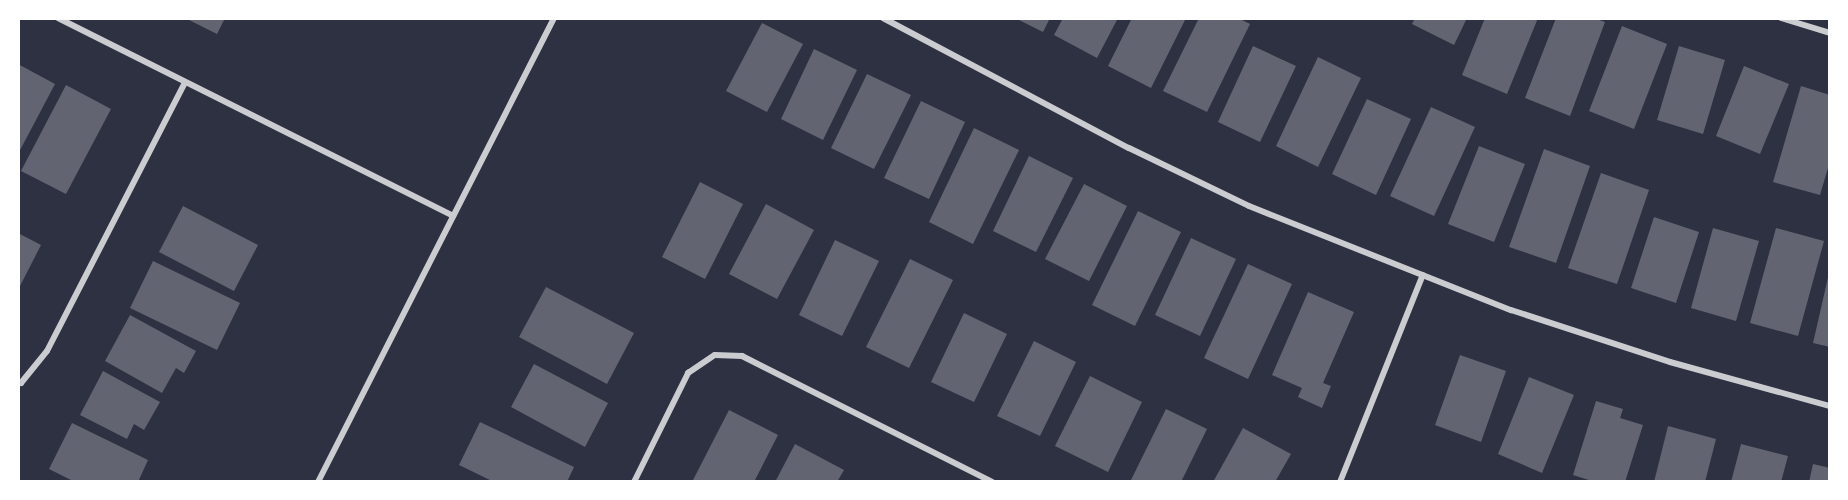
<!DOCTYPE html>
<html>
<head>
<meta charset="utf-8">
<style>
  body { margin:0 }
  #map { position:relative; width:1848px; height:500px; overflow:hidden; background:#2d3142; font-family:"Exo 2",sans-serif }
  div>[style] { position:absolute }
  .building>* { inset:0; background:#626471 }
  .minor>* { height:6px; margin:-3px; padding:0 3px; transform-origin:3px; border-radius:3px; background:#caccd0 }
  span { translate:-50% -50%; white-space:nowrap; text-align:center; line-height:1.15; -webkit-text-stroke:4.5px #fff; paint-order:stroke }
  .frame { position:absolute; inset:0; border:20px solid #fff; pointer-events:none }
</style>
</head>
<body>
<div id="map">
  <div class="building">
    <i style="clip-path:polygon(185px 18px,225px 18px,217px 34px)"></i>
    <i style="clip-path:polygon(1015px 18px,1050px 18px,1043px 32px)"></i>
    <i style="clip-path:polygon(1063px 18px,1118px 18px,1097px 58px,1054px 35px)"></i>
    <i style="clip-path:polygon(1132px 18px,1186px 18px,1151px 88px,1108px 66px)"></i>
    <i style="clip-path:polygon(1199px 18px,1238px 18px,1250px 24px,1207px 112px,1163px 91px)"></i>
    <i style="clip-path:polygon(1415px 18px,1467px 18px,1454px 45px,1412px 24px)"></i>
    <i style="clip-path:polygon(1485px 18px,1538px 18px,1507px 94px,1462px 75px)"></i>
    <i style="clip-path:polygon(1556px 18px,1594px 18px,1605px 22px,1570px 116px,1525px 98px)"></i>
    <i style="clip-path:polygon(762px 23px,803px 44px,767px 112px,726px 91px)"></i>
    <i style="clip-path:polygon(1622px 26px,1667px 44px,1634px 129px,1589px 111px)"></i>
    <i style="clip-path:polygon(1253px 46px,1296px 66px,1260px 142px,1218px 122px)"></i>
    <i style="clip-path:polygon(1679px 46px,1725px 60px,1703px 134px,1657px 120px)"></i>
    <i style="clip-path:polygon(814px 49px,857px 70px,823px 140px,781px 119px)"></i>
    <i style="clip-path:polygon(1318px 57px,1361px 78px,1318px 167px,1276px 146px)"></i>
    <i style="clip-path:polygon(18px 64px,55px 84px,18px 154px)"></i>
    <i style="clip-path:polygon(1744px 66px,1789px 84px,1760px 154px,1716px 136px)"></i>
    <i style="clip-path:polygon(867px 74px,911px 95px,874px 169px,831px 148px)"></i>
    <i style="clip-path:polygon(66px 85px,111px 109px,66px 194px,21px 171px)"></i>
    <i style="clip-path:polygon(1801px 86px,1830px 95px,1830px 161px,1820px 195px,1773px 182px)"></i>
    <i style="clip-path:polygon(1367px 99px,1411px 119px,1376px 195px,1332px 174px)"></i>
    <i style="clip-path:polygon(921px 101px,965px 122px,929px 199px,884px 178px)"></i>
    <i style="clip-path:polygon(1431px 107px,1475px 127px,1434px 216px,1390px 196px)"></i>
    <i style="clip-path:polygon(974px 128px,1019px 150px,973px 244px,929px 222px)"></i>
    <i style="clip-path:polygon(1479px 146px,1525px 164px,1494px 242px,1448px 224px)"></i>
    <i style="clip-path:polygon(1544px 149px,1590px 166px,1556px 263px,1509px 247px)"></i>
    <i style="clip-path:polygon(1029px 156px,1073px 178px,1036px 252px,993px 231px)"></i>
    <i style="clip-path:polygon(1601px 173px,1649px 190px,1617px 284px,1568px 268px)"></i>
    <i style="clip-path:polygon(700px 182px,743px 204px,705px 279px,662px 257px)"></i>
    <i style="clip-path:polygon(1084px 184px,1127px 206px,1089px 281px,1045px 259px)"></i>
    <i style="clip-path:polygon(766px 204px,814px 230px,777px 299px,729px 274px)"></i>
    <i style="clip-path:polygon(183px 206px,258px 245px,234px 291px,159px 252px)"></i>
    <i style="clip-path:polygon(1138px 211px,1181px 232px,1135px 326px,1092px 305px)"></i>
    <i style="clip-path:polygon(1654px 217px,1699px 232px,1676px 303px,1631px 288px)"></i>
    <i style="clip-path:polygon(1713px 228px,1759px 241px,1736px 321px,1691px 308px)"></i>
    <i style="clip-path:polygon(1776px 228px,1824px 241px,1798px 336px,1750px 323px)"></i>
    <i style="clip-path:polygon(18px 233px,41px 245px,18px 290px)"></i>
    <i style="clip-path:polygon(1191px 238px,1236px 259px,1200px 336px,1155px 315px)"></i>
    <i style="clip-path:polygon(835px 240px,879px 261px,842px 336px,799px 315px)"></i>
    <i style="clip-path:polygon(910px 259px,953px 280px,909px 368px,866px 347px)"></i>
    <i style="clip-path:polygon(153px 261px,240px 303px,217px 350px,130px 308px)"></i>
    <i style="clip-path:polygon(1248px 264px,1292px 284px,1248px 379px,1204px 358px)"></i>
    <i style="clip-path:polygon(1829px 273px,1830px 273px,1830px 347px,1813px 343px)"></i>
    <i style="clip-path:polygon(546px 287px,634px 333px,607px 384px,519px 337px)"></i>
    <i style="clip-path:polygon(1308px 292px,1354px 312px,1323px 383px,1331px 386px,1322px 408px,1298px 397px,1302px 388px,1272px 375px)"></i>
    <i style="clip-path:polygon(964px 313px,1007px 334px,974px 402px,931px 382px)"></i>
    <i style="clip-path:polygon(130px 315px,196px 351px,184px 373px,176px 368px,162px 393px,105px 361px)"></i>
    <i style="clip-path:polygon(1034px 341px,1076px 362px,1040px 436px,997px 416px)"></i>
    <i style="clip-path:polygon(1460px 355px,1506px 371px,1481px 442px,1435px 425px)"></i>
    <i style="clip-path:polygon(534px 364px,608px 403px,585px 447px,511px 407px)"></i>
    <i style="clip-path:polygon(103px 371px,160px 402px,144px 430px,134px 424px,127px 439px,80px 415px)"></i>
    <i style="clip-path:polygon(1090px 376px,1142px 402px,1108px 472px,1055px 446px)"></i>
    <i style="clip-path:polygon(1529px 377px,1574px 395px,1542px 473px,1498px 454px)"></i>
    <i style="clip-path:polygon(1596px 401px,1623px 409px,1620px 418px,1643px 425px,1625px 482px,1595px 482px,1573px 475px)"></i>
    <i style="clip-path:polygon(1166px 409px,1207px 429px,1181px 482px,1130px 482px)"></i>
    <i style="clip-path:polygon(729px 410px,778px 435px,754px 482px,692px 482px)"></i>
    <i style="clip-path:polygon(480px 422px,574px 467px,567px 482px,494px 482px,459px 465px)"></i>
    <i style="clip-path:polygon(72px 423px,148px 460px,138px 482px,75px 482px,49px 469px)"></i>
    <i style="clip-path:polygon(1668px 426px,1716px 439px,1705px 482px,1654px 482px)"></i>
    <i style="clip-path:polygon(1243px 428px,1291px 454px,1275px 482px,1213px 482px)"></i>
    <i style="clip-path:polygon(795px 444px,844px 470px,837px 482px,775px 482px)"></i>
    <i style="clip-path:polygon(1741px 444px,1788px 456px,1781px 482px,1731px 482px)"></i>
    <i style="clip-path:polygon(1813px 464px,1830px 468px,1830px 482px,1809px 482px)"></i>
  </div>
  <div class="minor">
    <i style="left:58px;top:18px;width:442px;rotate:26.6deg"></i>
    <i style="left:883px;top:18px;width:278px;rotate:27.9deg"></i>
    <i style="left:1129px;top:148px;width:133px;rotate:25.8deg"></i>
    <i style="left:1249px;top:206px;width:282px;rotate:21.7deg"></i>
    <i style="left:1511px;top:310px;width:167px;rotate:18.1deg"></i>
    <i style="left:1670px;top:362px;width:166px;rotate:15.4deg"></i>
    <i style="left:1781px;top:18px;width:51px;rotate:17deg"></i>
    <i style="left:18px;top:383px;width:3px"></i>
    <i style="left:21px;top:383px;width:41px;rotate:-50.9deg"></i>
    <i style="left:47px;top:351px;width:302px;rotate:-62.8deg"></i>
    <i style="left:318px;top:482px;width:521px;rotate:-63.04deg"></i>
    <i style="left:634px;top:482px;width:122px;rotate:-63.6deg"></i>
    <i style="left:688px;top:373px;width:32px;rotate:-34deg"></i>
    <i style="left:715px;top:355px;width:27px;rotate:2deg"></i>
    <i style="left:742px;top:356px;width:280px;rotate:26.7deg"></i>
    <i style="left:1340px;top:482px;width:223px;rotate:-68.2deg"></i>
  </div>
  <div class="frame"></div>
</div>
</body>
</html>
